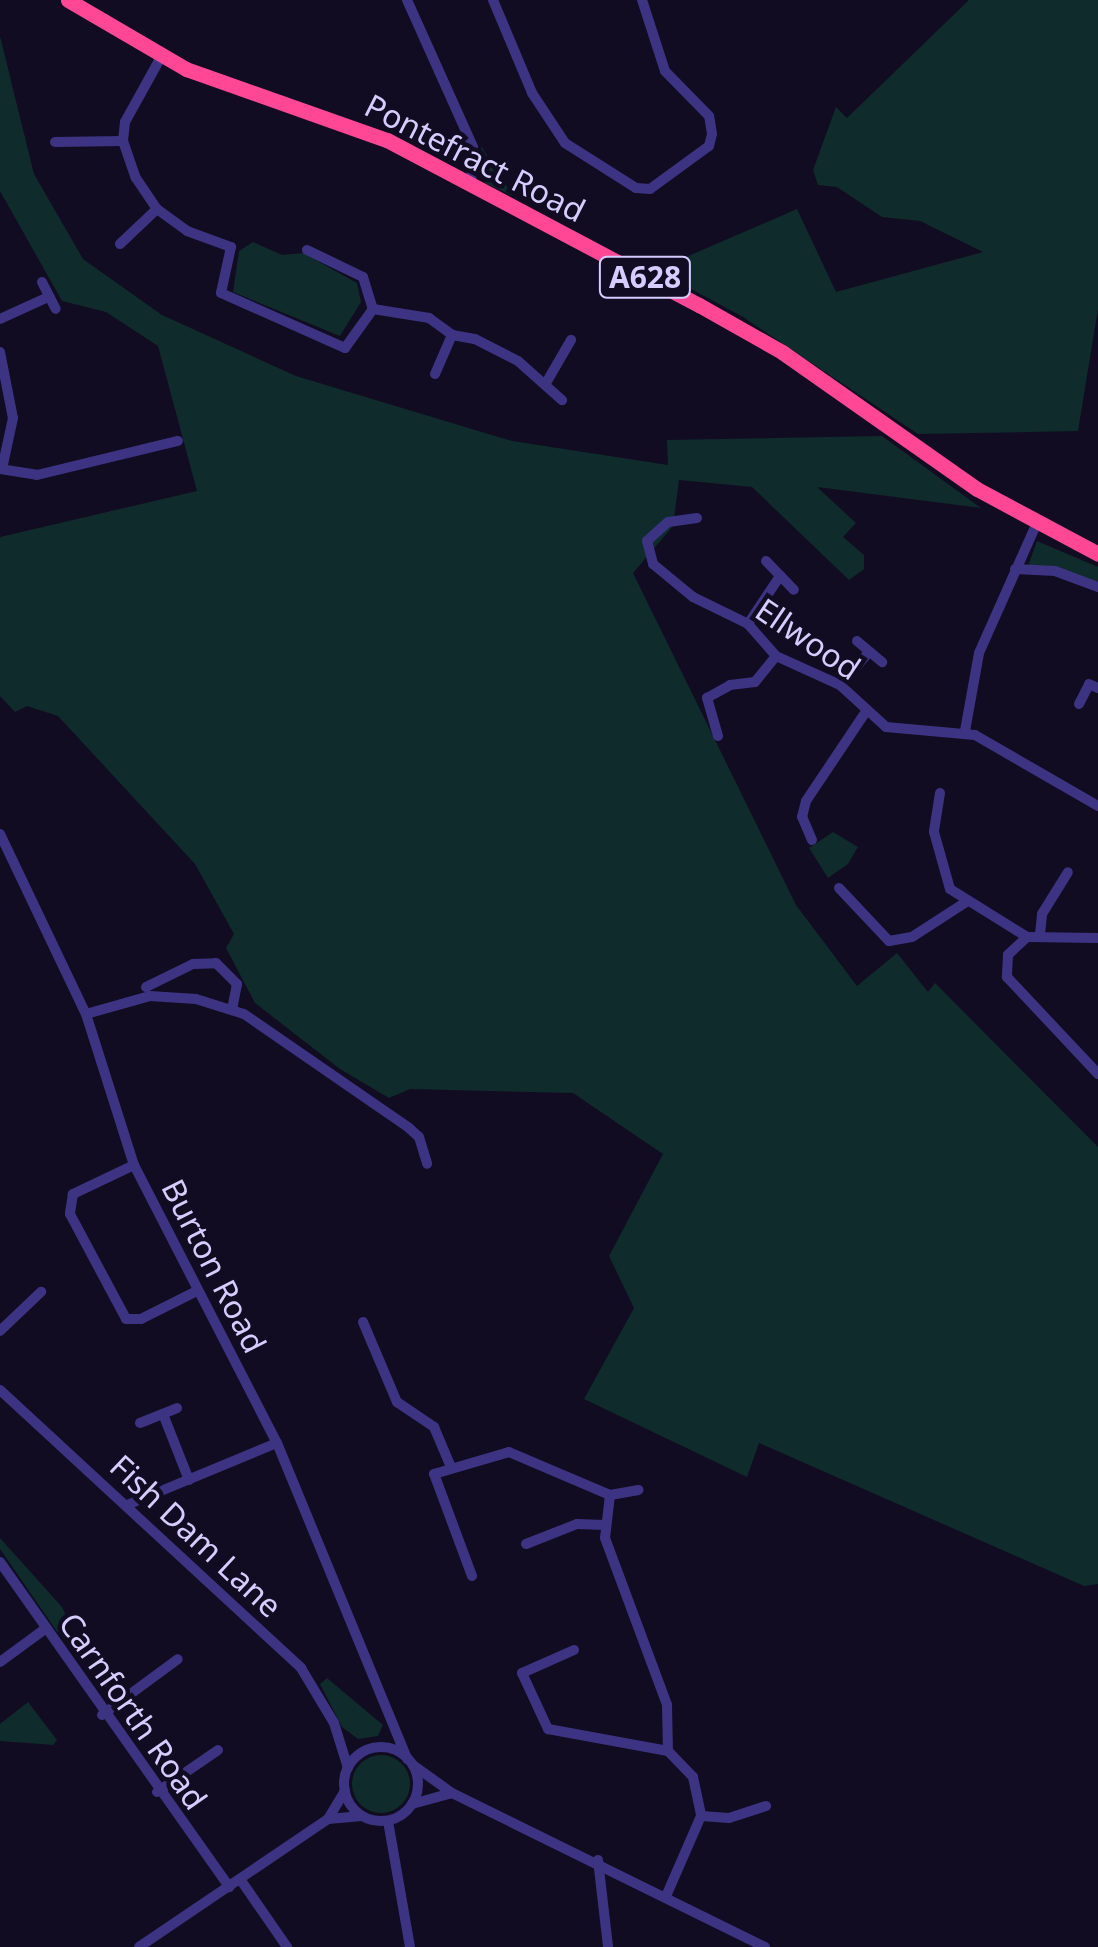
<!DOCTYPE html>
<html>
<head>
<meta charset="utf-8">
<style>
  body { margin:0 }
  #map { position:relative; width:1098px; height:1947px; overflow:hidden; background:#110c21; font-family:"Noto Sans",sans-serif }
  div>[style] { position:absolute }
  .green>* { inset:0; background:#0f2b2c }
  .round { border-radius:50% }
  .minor>* { height:10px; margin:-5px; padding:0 5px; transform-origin:5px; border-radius:5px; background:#3c3483 }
  .minor>.ring { margin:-5px; padding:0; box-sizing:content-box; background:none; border:10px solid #3c3483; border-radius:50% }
  .highway>* { height:15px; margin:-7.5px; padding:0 7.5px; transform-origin:7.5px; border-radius:7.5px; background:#ff4795 }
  span { translate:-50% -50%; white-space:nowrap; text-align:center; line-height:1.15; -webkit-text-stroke:9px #110c21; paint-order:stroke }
  .shield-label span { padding:2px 8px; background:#110c21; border:2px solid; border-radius:8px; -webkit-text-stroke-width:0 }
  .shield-label { font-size:30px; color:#d5ccff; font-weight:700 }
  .street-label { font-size:32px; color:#d5ccff }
</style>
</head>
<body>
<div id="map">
  <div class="green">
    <i style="clip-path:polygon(969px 0,1098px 0,1098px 309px,1078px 431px,918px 434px,743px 317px,656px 270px,797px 209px,836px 292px,983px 252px,920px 221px,882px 217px,837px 187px,818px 185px,813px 170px,836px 107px,847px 118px)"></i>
    <i style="clip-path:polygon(0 36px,34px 174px,83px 259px,162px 315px,296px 376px,512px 441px,668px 465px,667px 440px,882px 436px,981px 508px,817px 487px,856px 523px,843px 537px,864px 555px,864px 569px,849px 580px,752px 487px,679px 480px,673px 526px,633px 573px,796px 905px,857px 986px,897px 953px,928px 992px,935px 983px,1098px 1147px,1098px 1584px,1084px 1586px,759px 1443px,747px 1477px,584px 1399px,634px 1308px,609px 1256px,663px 1154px,573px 1093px,410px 1089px,389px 1098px,340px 1069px,255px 1003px,226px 948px,234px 934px,195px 864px,58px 716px,27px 706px,15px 712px,0 696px,0 537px,197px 491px,158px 346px,106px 312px,62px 301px,0 191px)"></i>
    <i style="clip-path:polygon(481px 146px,513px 196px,485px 183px)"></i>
    <i style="clip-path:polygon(253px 242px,282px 255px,303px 253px,357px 283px,361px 302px,340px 336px,233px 292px,239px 251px)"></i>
    <i style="clip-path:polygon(1037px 541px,1098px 567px,1098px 583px,1028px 566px)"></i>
    <i style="clip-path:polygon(833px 832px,858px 847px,848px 864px,828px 878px,809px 848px)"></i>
    <i style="clip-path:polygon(0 1538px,62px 1607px,67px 1618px,58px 1633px,0 1549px)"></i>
    <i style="clip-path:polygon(327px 1678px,383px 1725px,378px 1736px,358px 1739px,342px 1727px,320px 1684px)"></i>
    <i style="clip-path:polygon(28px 1702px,57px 1740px,53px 1745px,0 1741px,0 1724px)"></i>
    <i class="round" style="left:352px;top:1755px;width:58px;height:58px"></i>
  </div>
  <div class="minor">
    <i style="left:407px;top:0;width:161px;rotate:65.8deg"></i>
    <i style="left:473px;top:147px;width:36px;rotate:93deg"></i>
    <i style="left:493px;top:0;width:101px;rotate:67.2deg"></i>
    <i style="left:532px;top:93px;width:60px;rotate:56.6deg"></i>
    <i style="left:565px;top:143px;width:84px;rotate:32.4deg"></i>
    <i style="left:636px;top:188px;width:14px;rotate:4deg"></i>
    <i style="left:650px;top:189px;width:73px;rotate:-36.1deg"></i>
    <i style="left:709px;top:146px;width:12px;rotate:-76deg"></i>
    <i style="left:712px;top:134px;width:18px;rotate:-99deg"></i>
    <i style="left:709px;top:116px;width:63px;rotate:-134.4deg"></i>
    <i style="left:665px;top:71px;width:75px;rotate:-107.9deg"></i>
    <i style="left:161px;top:57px;width:74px;rotate:119deg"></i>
    <i style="left:125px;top:122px;width:19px;rotate:96deg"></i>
    <i style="left:123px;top:141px;width:39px;rotate:71deg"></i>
    <i style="left:136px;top:178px;width:37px;rotate:56deg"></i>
    <i style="left:157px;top:209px;width:37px;rotate:36deg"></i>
    <i style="left:187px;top:231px;width:47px;rotate:20deg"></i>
    <i style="left:231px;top:247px;width:47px;rotate:102.3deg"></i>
    <i style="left:221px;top:293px;width:136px;rotate:23.9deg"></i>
    <i style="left:345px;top:348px;width:48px;rotate:-54.3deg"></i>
    <i style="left:373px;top:309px;width:57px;rotate:9.1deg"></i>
    <i style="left:429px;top:318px;width:29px;rotate:36deg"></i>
    <i style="left:452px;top:335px;width:23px;rotate:10deg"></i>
    <i style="left:475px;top:339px;width:48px;rotate:27.1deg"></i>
    <i style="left:518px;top:361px;width:59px;rotate:41.6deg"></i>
    <i style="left:55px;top:142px;width:68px;rotate:-0.8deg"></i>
    <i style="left:120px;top:244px;width:51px;rotate:-43.4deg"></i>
    <i style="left:307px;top:250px;width:62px;rotate:25.7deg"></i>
    <i style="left:363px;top:277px;width:34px;rotate:73deg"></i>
    <i style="left:42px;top:282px;width:30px;rotate:63deg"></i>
    <i style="left:0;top:319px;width:53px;rotate:-24.6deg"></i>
    <i style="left:0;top:352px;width:67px;rotate:78.9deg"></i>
    <i style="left:13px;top:418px;width:52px;rotate:102.2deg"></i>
    <i style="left:435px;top:374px;width:43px;rotate:-66.4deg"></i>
    <i style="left:546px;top:383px;width:50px;rotate:-59.8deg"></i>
    <i style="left:0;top:469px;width:37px;rotate:9deg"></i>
    <i style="left:37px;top:475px;width:145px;rotate:-13.6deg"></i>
    <i style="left:697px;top:518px;width:29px;rotate:172deg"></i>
    <i style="left:668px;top:522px;width:28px;rotate:138deg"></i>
    <i style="left:647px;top:541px;width:24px;rotate:75deg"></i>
    <i style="left:653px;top:564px;width:52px;rotate:39.5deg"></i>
    <i style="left:693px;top:597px;width:61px;rotate:26.1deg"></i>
    <i style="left:748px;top:624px;width:43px;rotate:48.8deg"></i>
    <i style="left:776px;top:656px;width:70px;rotate:24.4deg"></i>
    <i style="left:840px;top:685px;width:62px;rotate:42.4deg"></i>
    <i style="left:886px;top:727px;width:89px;rotate:5.1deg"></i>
    <i style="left:975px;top:735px;width:142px;rotate:30deg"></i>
    <i style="left:766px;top:561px;width:40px;rotate:46deg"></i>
    <i style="left:1015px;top:569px;width:40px;rotate:2.9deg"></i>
    <i style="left:1055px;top:571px;width:46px;rotate:20.4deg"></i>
    <i style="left:748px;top:624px;width:58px;rotate:-56.3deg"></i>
    <i style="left:857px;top:641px;width:33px;rotate:40deg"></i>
    <i style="left:840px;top:685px;width:44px;rotate:-48.7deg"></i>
    <i style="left:1079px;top:704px;width:22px;rotate:-63deg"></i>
    <i style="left:1089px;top:684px;width:10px;rotate:24deg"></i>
    <i style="left:965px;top:731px;width:79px;rotate:-79.8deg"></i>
    <i style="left:979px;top:653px;width:142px;rotate:-66deg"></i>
    <i style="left:718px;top:736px;width:40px;rotate:-106deg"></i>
    <i style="left:707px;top:698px;width:26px;rotate:-29deg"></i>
    <i style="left:730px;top:685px;width:25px;rotate:-7deg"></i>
    <i style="left:755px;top:682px;width:33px;rotate:-51deg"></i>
    <i style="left:940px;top:793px;width:39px;rotate:99deg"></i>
    <i style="left:934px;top:832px;width:59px;rotate:74.3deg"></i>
    <i style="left:950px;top:889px;width:91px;rotate:31.9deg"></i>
    <i style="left:1027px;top:937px;width:71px;rotate:0.8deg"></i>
    <i style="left:0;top:834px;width:199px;rotate:64.5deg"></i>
    <i style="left:86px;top:1014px;width:158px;rotate:72.4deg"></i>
    <i style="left:134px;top:1165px;width:313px;rotate:62.8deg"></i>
    <i style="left:277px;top:1443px;width:342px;rotate:67.6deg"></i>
    <i style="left:812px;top:840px;width:25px;rotate:-113deg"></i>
    <i style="left:802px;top:817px;width:16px;rotate:-76deg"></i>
    <i style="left:806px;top:801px;width:106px;rotate:-56.2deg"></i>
    <i style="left:839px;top:888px;width:73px;rotate:46.7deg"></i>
    <i style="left:889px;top:941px;width:23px;rotate:-10deg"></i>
    <i style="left:912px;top:937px;width:64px;rotate:-32.9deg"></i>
    <i style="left:1040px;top:934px;width:20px;rotate:-84deg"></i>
    <i style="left:1042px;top:914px;width:49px;rotate:-58.2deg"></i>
    <i style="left:1027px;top:937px;width:26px;rotate:137deg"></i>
    <i style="left:1008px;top:955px;width:22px;rotate:93deg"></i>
    <i style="left:1007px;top:977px;width:133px;rotate:46.8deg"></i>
    <i style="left:146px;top:987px;width:52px;rotate:-26.1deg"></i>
    <i style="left:193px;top:964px;width:23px;rotate:-2deg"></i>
    <i style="left:216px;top:963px;width:30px;rotate:45deg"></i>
    <i style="left:237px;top:984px;width:26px;rotate:101deg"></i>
    <i style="left:86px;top:1014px;width:66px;rotate:-15.7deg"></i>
    <i style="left:150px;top:996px;width:46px;rotate:3.7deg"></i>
    <i style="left:196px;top:999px;width:50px;rotate:17.4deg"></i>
    <i style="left:244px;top:1014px;width:201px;rotate:34.6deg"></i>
    <i style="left:409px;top:1128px;width:13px;rotate:42deg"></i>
    <i style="left:419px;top:1137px;width:28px;rotate:73deg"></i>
    <i style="left:134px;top:1165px;width:68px;rotate:154.6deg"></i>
    <i style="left:73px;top:1194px;width:20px;rotate:99deg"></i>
    <i style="left:70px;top:1214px;width:119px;rotate:61.9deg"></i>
    <i style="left:126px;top:1319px;width:15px"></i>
    <i style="left:141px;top:1319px;width:63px;rotate:-26.6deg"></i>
    <i style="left:363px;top:1322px;width:87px;rotate:67deg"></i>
    <i style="left:397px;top:1402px;width:45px;rotate:34deg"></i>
    <i style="left:434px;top:1427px;width:43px;rotate:67deg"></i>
    <i style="left:0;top:1331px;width:57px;rotate:-43.6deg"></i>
    <i style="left:0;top:1390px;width:410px;rotate:42.7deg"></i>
    <i style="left:301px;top:1668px;width:64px;rotate:59deg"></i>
    <i style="left:334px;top:1723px;width:47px;rotate:72.7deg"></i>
    <i style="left:163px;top:1414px;width:71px;rotate:68.5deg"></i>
    <i style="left:140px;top:1423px;width:40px;rotate:-22deg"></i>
    <i style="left:610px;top:1495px;width:29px;rotate:-10deg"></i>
    <i style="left:127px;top:1505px;width:162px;rotate:-22.5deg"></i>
    <i style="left:526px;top:1544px;width:55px;rotate:-21.4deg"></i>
    <i style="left:577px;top:1524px;width:28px;rotate:2deg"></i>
    <i style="left:0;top:1562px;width:398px;rotate:54.8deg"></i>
    <i style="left:472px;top:1576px;width:109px;rotate:-110.4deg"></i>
    <i style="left:434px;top:1474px;width:78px;rotate:-16.3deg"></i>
    <i style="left:509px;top:1452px;width:110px;rotate:23.1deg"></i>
    <i style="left:610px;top:1495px;width:43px;rotate:96.6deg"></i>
    <i style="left:605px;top:1538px;width:178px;rotate:69.6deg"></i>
    <i style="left:667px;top:1705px;width:46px;rotate:88.8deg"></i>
    <i style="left:574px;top:1650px;width:57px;rotate:156.1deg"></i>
    <i style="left:522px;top:1673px;width:62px;rotate:65.1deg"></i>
    <i style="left:548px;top:1729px;width:122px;rotate:10.4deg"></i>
    <i style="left:668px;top:1751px;width:36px;rotate:46deg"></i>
    <i style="left:693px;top:1777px;width:40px;rotate:78deg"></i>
    <i style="left:701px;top:1816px;width:85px;rotate:113.6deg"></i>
    <i style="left:0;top:1662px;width:56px;rotate:-36.3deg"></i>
    <i style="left:102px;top:1715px;width:94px;rotate:-36.4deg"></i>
    <i class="ring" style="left:344px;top:1747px;width:64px;height:64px"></i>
    <i style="left:413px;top:1765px;width:48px;rotate:35.7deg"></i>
    <i style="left:452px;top:1793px;width:349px;rotate:26.2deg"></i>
    <i style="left:157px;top:1792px;width:74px;rotate:-34.5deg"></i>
    <i style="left:412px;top:1804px;width:41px;rotate:-15.4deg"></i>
    <i style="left:701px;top:1816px;width:28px;rotate:4deg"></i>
    <i style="left:729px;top:1818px;width:39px;rotate:-18deg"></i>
    <i style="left:328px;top:1819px;width:34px;rotate:-5deg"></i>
    <i style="left:388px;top:1821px;width:128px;rotate:80.1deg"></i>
    <i style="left:598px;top:1860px;width:88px;rotate:83.4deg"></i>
    <i style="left:240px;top:1879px;width:83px;rotate:55.3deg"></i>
    <i style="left:139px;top:1947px;width:228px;rotate:-34.1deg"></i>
    <i style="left:328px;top:1819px;width:33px;rotate:-59deg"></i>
  </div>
  <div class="highway">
    <i style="left:68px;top:0;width:137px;rotate:30.3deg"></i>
    <i style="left:186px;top:69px;width:213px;rotate:19.5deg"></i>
    <i style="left:387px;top:140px;width:353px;rotate:27.9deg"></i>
    <i style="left:699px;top:305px;width:95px;rotate:29.5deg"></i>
    <i style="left:782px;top:352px;width:238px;rotate:35.1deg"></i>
    <i style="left:977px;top:489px;width:137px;rotate:28.2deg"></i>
  </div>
  <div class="shield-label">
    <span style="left:645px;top:277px">A628</span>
  </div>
  <div class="street-label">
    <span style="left:475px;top:158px;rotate:27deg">Pontefract Road</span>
    <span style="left:808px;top:639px;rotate:34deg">Ellwood</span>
    <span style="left:214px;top:1266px;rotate:63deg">Burton Road</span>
    <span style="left:196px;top:1536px;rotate:43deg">Fish Dam Lane</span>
    <span style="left:133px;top:1711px;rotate:55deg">Carnforth Road</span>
  </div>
</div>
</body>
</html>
